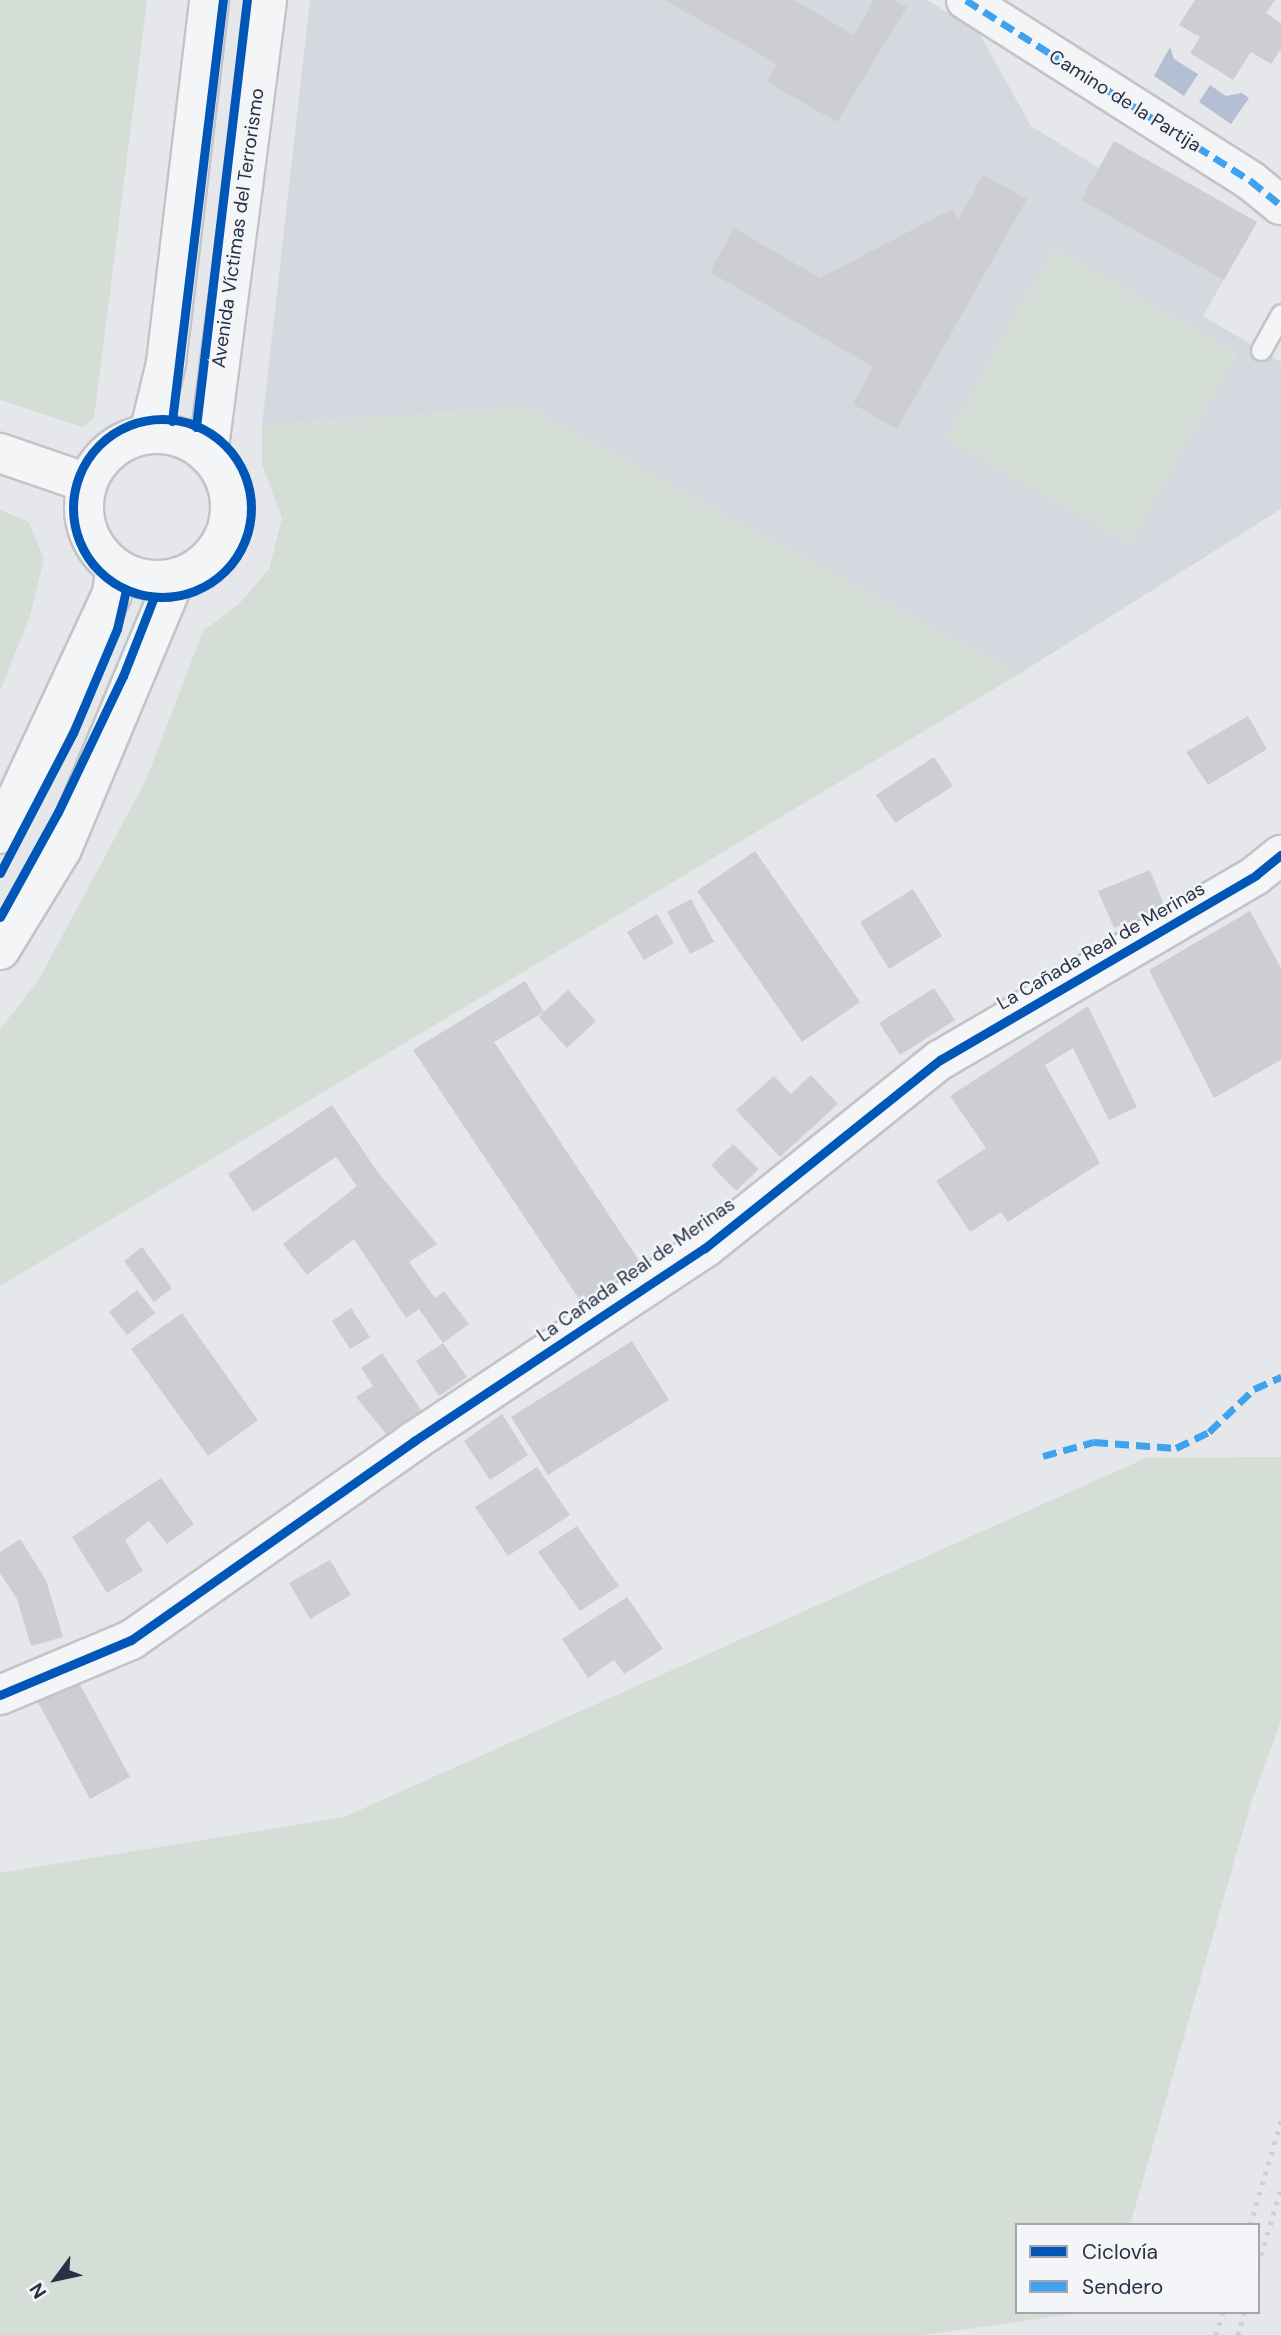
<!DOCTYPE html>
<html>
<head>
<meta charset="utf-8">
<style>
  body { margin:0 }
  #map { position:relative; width:1281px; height:2335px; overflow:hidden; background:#e6e7ea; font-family:"DM Sans",sans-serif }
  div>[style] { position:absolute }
  .built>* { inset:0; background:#d6d8df }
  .green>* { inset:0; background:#d4ddd6 }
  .water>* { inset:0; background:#b4bfd4 }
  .building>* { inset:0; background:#cdced2 }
  .roads { filter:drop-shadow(2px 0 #c3c4c8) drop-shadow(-2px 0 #c3c4c8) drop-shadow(0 2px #c3c4c8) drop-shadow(0 -2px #c3c4c8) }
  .service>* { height:19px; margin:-9.5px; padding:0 9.5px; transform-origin:9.5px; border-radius:9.5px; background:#f4f5f7 }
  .minor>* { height:38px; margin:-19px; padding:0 19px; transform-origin:19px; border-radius:19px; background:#f4f5f7 }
  .minor>.ring { margin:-19px; padding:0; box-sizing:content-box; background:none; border:38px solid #f4f5f7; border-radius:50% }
  .rail>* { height:5px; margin-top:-2.5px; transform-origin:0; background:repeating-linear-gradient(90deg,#cecfd2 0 3.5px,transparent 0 10.5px) }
  .quiet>* { height:7px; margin-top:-3.5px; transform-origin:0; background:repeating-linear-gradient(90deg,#3ea3ec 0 14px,transparent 0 21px) }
  .cycleway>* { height:9px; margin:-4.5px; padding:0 4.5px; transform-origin:4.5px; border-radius:4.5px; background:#0057b8 }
  .cycleway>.ring { margin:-4.5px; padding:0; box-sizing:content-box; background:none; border:9px solid #0057b8; border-radius:50% }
  span { translate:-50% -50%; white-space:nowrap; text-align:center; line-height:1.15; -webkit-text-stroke:5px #f3f5f9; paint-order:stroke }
  .street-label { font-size:19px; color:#2b3044 }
  .legend { position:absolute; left:1015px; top:2223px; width:245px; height:91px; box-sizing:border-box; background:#f3f5f9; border:2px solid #a3a6b1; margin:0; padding:9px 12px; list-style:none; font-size:21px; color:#2b3044 }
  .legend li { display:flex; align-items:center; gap:14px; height:35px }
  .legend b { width:35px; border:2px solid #a3a6b1 }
  .north { position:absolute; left:21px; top:2244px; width:70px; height:70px; -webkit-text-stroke:5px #f3f5f9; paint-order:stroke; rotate:237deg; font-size:19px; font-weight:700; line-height:28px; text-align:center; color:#2b3044 }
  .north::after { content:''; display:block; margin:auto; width:24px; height:32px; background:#2b3044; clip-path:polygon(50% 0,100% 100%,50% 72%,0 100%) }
</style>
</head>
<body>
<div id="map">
  <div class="built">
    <i style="clip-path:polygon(310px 0,927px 0,978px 31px,1031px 126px,1099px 168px,1114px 141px,1257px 222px,1203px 316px,1281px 362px,1281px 509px,1019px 674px,528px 407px,262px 425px)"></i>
  </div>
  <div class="green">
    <i style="clip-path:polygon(0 0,147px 0,94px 418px,82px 427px,0 400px)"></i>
    <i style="clip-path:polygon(1053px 247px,1238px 353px,1130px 545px,945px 439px)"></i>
    <i style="clip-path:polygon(528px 407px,1019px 674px,0 1286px,0 1029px,38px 981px,146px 780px,203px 631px,239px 604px,269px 569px,282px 518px,262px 465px,262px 425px)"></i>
    <i style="clip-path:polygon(0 510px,29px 522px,44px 559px,30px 616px,0 691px)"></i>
    <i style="clip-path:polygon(1281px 1457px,1281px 1721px,1250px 1806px,1130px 2225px,1017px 2225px,1017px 2312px,1086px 2312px,924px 2335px,0 2335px,0 1873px,344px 1817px,1146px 1458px)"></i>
  </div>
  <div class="water">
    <i style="clip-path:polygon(1170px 47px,1174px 59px,1198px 74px,1184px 96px,1154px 76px)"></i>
    <i style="clip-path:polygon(1210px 85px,1226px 96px,1242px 93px,1249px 98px,1231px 124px,1199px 102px)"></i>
  </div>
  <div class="building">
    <i style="clip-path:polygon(665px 0,794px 0,854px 35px,874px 0,894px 0,907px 7px,837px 122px,767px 82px,777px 64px)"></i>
    <i style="clip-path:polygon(1195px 0,1275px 0,1266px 13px,1281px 23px,1281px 49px,1271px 64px,1251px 52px,1233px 80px,1190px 53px,1200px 37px,1179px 25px)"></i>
    <i style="clip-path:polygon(1114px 141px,1257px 222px,1224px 280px,1081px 200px)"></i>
    <i style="clip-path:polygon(983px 175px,1027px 199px,897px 429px,853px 404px,873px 367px,710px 272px,734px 228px,820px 278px,952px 209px,958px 220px)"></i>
    <i style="clip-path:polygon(1248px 716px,1267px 749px,1208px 785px,1186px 752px)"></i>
    <i style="clip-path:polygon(934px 757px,953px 786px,895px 823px,876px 795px)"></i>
    <i style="clip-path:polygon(755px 851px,860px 1002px,802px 1042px,697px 891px)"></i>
    <i style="clip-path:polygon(1150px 870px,1165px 908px,1114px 928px,1098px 891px)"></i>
    <i style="clip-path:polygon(913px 889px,942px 936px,889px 969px,860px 922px)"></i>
    <i style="clip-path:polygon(691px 899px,714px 942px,690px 954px,667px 912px)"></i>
    <i style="clip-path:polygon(1250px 911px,1281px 968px,1281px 1060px,1214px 1098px,1149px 970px)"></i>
    <i style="clip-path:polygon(657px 914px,674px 943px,644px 960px,627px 932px)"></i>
    <i style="clip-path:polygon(525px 981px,544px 1012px,568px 990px,596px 1021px,567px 1048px,539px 1017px,544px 1012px,494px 1042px,640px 1262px,581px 1302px,413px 1050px)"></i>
    <i style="clip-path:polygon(934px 988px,955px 1020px,900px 1055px,879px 1023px)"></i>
    <i style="clip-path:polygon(1088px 1006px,1137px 1107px,1109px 1120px,1073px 1048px,1045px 1065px,1100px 1163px,1008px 1222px,1001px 1212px,970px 1232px,936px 1181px,986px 1148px,950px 1096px)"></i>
    <i style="clip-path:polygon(811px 1075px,838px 1104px,780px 1157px,736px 1110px,774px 1076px,791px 1094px)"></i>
    <i style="clip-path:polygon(332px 1105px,377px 1171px,437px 1244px,409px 1262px,435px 1298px,444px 1291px,469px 1324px,443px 1343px,419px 1309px,406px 1318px,354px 1239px,307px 1275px,283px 1244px,357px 1186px,336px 1157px,253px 1212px,228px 1174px)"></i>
    <i style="clip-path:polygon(733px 1144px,759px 1169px,736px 1191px,711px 1165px)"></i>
    <i style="clip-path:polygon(142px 1247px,172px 1288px,154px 1302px,124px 1261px)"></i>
    <i style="clip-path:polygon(137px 1290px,155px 1313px,127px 1335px,109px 1312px)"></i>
    <i style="clip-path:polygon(351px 1308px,370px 1337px,350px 1349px,332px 1321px)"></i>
    <i style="clip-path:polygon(182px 1313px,258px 1420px,208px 1456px,131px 1349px)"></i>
    <i style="clip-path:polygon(632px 1341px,669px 1400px,548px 1475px,511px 1417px)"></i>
    <i style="clip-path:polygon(443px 1343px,467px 1377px,439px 1396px,416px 1361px)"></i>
    <i style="clip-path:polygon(382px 1353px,422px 1411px,386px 1434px,356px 1397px,373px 1386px,361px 1368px)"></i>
    <i style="clip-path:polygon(502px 1414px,528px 1455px,490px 1480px,464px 1441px)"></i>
    <i style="clip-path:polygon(537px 1467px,570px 1515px,508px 1556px,475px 1507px)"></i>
    <i style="clip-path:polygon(161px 1478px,194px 1524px,167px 1544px,149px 1521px,125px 1540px,143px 1571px,107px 1593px,72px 1537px)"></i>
    <i style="clip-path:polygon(577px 1526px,619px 1586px,580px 1611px,538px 1552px)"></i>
    <i style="clip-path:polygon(20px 1539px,46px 1580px,63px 1637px,31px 1646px,17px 1599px,0 1573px,0 1552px)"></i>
    <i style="clip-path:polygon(330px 1560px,351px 1595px,310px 1619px,289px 1583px)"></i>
    <i style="clip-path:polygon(627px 1597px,663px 1649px,624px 1674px,614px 1660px,588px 1678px,562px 1639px)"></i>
    <i style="clip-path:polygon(78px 1681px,130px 1777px,90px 1799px,38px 1702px)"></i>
  </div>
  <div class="roads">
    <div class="service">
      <i style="left:1261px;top:350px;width:41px;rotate:-60.9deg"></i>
    </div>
    <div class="minor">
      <i style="left:966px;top:0;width:338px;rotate:32.4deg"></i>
      <i style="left:1251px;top:181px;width:38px;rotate:39deg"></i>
      <i class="ring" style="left:84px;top:434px;width:108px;height:108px"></i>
      <i style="left:149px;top:434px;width:73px;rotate:-76.5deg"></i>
      <i style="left:166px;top:363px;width:366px;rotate:-83.2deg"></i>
      <i style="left:0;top:453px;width:92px;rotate:19deg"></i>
      <i style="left:208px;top:455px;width:459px;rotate:-82.6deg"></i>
      <i style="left:0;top:834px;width:265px;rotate:-65deg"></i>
      <i style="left:112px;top:594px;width:26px;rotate:-83deg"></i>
      <i style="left:0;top:950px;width:119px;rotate:-58.5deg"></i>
      <i style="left:62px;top:849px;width:293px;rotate:-67.3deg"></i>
      <i style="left:0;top:1695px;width:142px;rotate:-22.8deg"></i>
      <i style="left:131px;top:1640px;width:346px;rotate:-35.1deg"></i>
      <i style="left:414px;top:1441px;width:349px;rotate:-33.6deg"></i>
      <i style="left:705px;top:1248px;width:301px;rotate:-38.7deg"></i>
      <i style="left:940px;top:1060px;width:366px;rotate:-30.3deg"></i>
      <i style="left:1256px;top:875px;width:32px;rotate:-39deg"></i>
    </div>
  </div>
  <div class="rail">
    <i style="left:1250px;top:2225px;width:109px;rotate:-73.4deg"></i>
    <i style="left:1258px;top:2265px;width:79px;rotate:-73.2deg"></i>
    <i style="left:1216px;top:2335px;width:24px;rotate:-73deg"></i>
    <i style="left:1238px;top:2335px;width:24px;rotate:-75deg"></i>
  </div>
  <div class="quiet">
    <i style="left:966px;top:0;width:338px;rotate:32.4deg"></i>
    <i style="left:1251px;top:181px;width:38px;rotate:39deg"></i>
    <i style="left:1043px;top:1456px;width:53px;rotate:-15.4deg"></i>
    <i style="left:1094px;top:1442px;width:82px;rotate:4.2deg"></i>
    <i style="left:1176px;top:1448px;width:37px;rotate:-26deg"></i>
    <i style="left:1209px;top:1432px;width:62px;rotate:-43.7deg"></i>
    <i style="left:1254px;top:1389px;width:30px;rotate:-24deg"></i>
  </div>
  <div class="cycleway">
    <i class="ring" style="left:73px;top:419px;width:169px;height:169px"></i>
    <i style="left:172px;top:421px;width:424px;rotate:-83.1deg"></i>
    <i style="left:196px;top:427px;width:430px;rotate:-83.2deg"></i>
    <i style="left:0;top:873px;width:158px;rotate:-62.5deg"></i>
    <i style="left:73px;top:733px;width:113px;rotate:-67.1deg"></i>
    <i style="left:117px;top:629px;width:40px;rotate:-77deg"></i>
    <i style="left:0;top:917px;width:120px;rotate:-61.1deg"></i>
    <i style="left:58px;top:812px;width:151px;rotate:-64.5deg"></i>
    <i style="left:123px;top:676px;width:85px;rotate:-68.6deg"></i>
    <i style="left:0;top:1695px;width:142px;rotate:-22.8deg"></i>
    <i style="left:131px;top:1640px;width:346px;rotate:-35.1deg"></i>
    <i style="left:414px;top:1441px;width:349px;rotate:-33.6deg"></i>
    <i style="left:705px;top:1248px;width:301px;rotate:-38.7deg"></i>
    <i style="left:940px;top:1060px;width:366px;rotate:-30.3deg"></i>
    <i style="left:1256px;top:875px;width:32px;rotate:-39deg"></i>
  </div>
  <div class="street-label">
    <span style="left:1125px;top:101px;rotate:32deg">Camino de la Partija</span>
    <span style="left:238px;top:228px;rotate:-82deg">Avenida Víctimas del Terrorismo</span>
    <span style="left:1101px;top:946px;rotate:-30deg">La Cañada Real de Merinas</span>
    <span style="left:636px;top:1270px;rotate:-35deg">La Cañada Real de Merinas</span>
  </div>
  <ul class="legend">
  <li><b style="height:9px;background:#0057b8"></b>Ciclovía</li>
  <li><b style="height:9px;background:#3ea3ec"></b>Sendero</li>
  </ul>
  <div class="north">N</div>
</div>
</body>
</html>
